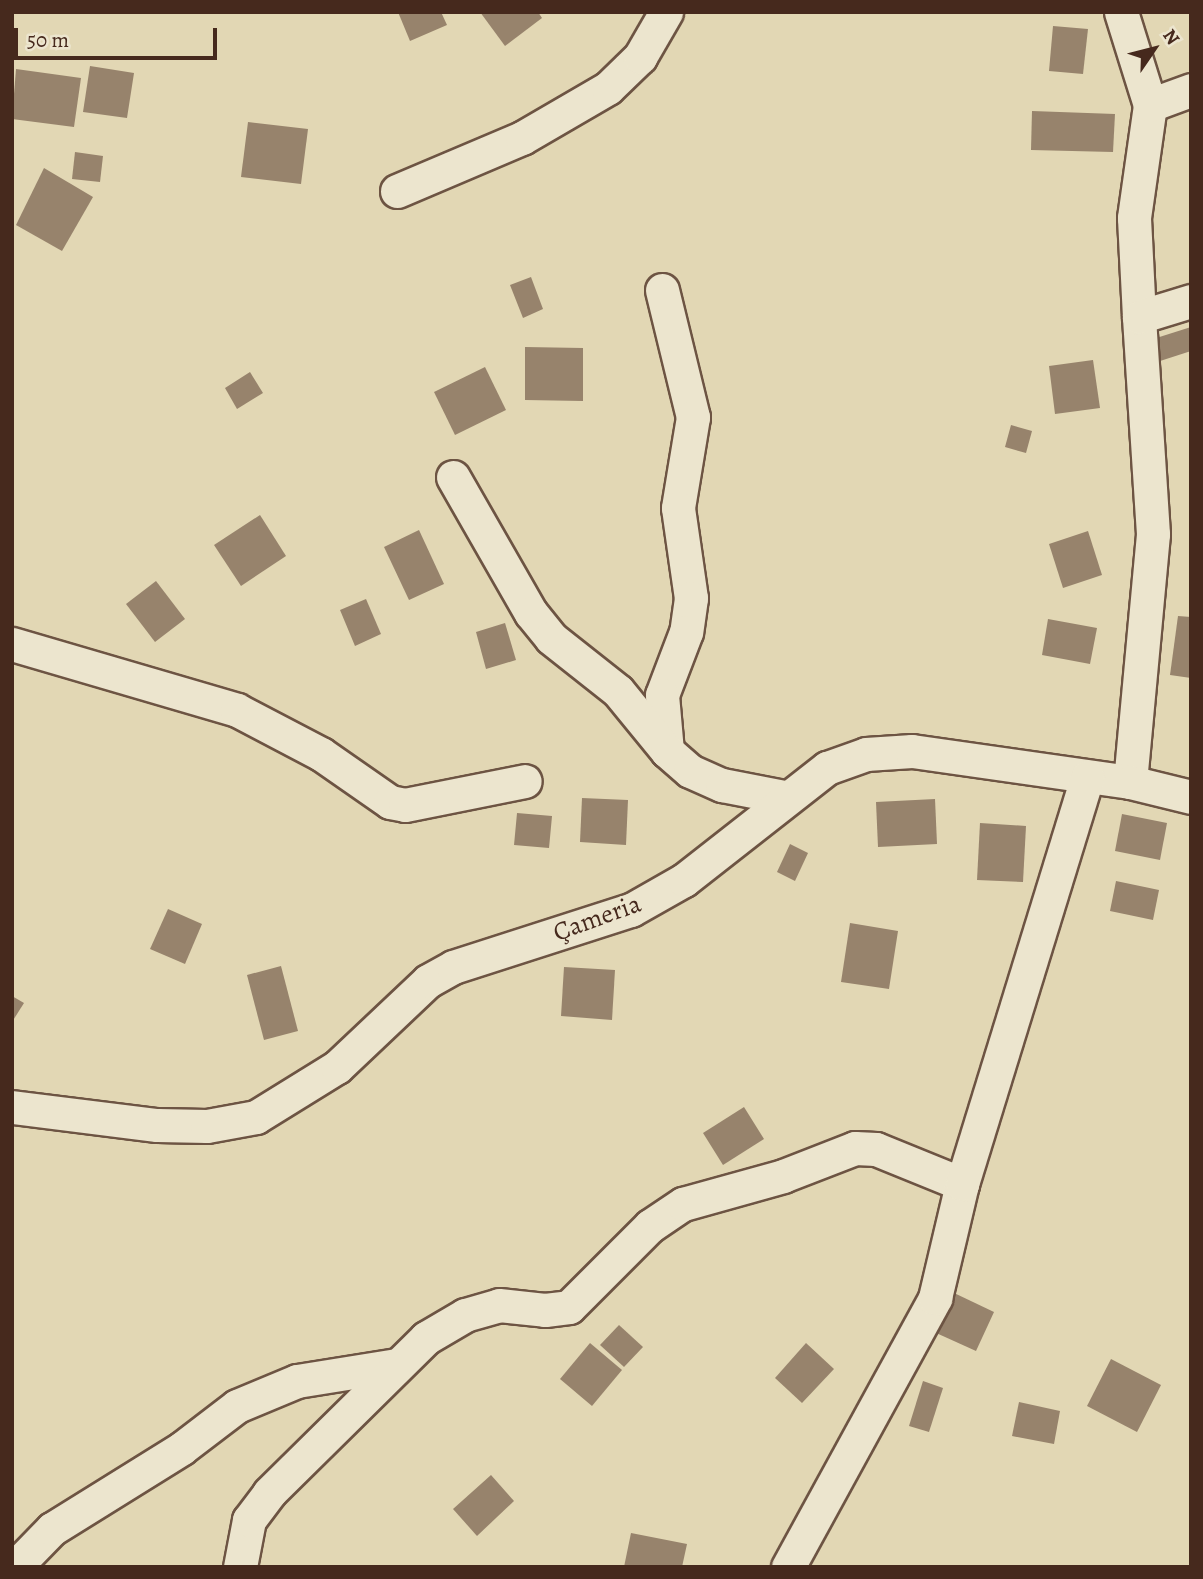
<!DOCTYPE html>
<html>
<head>
<meta charset="utf-8">
<style>
	body { margin:0 }
	#map { position:relative; width:1203px; height:1579px; overflow:hidden; background:#e2d7b4; font-family:Alegreya,serif }
	div>[style] { position:absolute }
	.building>* { inset:0; background:#97836c }
	.roads { filter:drop-shadow(2px 0 #6d5443) drop-shadow(-2px 0 #6d5443) drop-shadow(0 2px #6d5443) drop-shadow(0 -2px #6d5443) }
	.minor>* { height:33px; margin:-16.5px; padding:0 16.5px; transform-origin:16.5px; border-radius:16.5px; background:#ece5ce }
	span { translate:-50% -50%; white-space:nowrap; text-align:center; line-height:1.15; -webkit-text-stroke:5px #ece5ce; paint-order:stroke }
	.street-label { font-size:26px; color:#46291d }
	.frame { position:absolute; inset:0; border:14px solid #46291d; pointer-events:none }
	.north { position:absolute; left:1119px; top:14px; width:70px; height:70px; -webkit-text-stroke:5px #ece5ce; paint-order:stroke; rotate:55deg; font-size:19px; font-weight:700; line-height:28px; text-align:center; color:#46291d }
	.north::after { content:''; display:block; margin:auto; width:24px; height:32px; background:#46291d; clip-path:polygon(50% 0,100% 100%,50% 72%,0 100%) }
	.scale { position:absolute; left:14px; top:28px; width:203px; height:32px; box-sizing:border-box; border:4px solid #46291d; border-top:0; padding-left:9px; font-size:21px; line-height:24px; white-space:nowrap; color:#46291d; -webkit-text-stroke:5px #ece5ce; paint-order:stroke }
</style>
</head>
<body>
<div id="map">
	<div class="building">
		<i style="clip-path:polygon(398px 12px,441px 12px,447px 25px,410px 41px)"></i>
		<i style="clip-path:polygon(480px 12px,538px 12px,542px 18px,505px 46px)"></i>
		<i style="clip-path:polygon(1053px 26px,1088px 29px,1083px 74px,1049px 71px)"></i>
		<i style="clip-path:polygon(90px 66px,134px 73px,127px 118px,83px 112px)"></i>
		<i style="clip-path:polygon(16px 69px,81px 78px,74px 127px,12px 119px)"></i>
		<i style="clip-path:polygon(1032px 111px,1115px 114px,1113px 152px,1031px 150px)"></i>
		<i style="clip-path:polygon(248px 122px,308px 129px,301px 184px,241px 177px)"></i>
		<i style="clip-path:polygon(75px 152px,103px 156px,100px 182px,72px 179px)"></i>
		<i style="clip-path:polygon(44px 168px,93px 197px,62px 251px,16px 225px)"></i>
		<i style="clip-path:polygon(531px 277px,543px 309px,523px 318px,510px 285px)"></i>
		<i style="clip-path:polygon(1191px 327px,1191px 351px,1157px 362px,1150px 340px)"></i>
		<i style="clip-path:polygon(525px 347px,583px 348px,583px 401px,525px 400px)"></i>
		<i style="clip-path:polygon(1093px 360px,1100px 408px,1055px 414px,1049px 366px)"></i>
		<i style="clip-path:polygon(485px 367px,506px 410px,455px 435px,434px 392px)"></i>
		<i style="clip-path:polygon(250px 372px,263px 393px,237px 409px,225px 388px)"></i>
		<i style="clip-path:polygon(1011px 425px,1032px 431px,1026px 453px,1005px 447px)"></i>
		<i style="clip-path:polygon(260px 515px,286px 556px,241px 586px,214px 545px)"></i>
		<i style="clip-path:polygon(419px 530px,444px 584px,409px 600px,384px 547px)"></i>
		<i style="clip-path:polygon(1088px 531px,1102px 575px,1063px 588px,1049px 544px)"></i>
		<i style="clip-path:polygon(156px 581px,185px 619px,155px 642px,126px 604px)"></i>
		<i style="clip-path:polygon(366px 599px,381px 634px,355px 646px,340px 610px)"></i>
		<i style="clip-path:polygon(1178px 616px,1191px 617px,1191px 678px,1170px 675px)"></i>
		<i style="clip-path:polygon(1048px 619px,1097px 628px,1090px 664px,1042px 655px)"></i>
		<i style="clip-path:polygon(505px 623px,516px 660px,486px 669px,476px 632px)"></i>
		<i style="clip-path:polygon(582px 798px,628px 800px,626px 845px,580px 842px)"></i>
		<i style="clip-path:polygon(935px 799px,937px 844px,878px 847px,876px 802px)"></i>
		<i style="clip-path:polygon(517px 813px,552px 816px,549px 848px,514px 845px)"></i>
		<i style="clip-path:polygon(1122px 814px,1167px 823px,1160px 860px,1115px 851px)"></i>
		<i style="clip-path:polygon(980px 823px,1026px 826px,1023px 882px,977px 880px)"></i>
		<i style="clip-path:polygon(790px 844px,808px 853px,795px 881px,777px 872px)"></i>
		<i style="clip-path:polygon(1116px 881px,1159px 890px,1153px 920px,1110px 911px)"></i>
		<i style="clip-path:polygon(168px 909px,202px 924px,185px 964px,150px 949px)"></i>
		<i style="clip-path:polygon(850px 923px,898px 931px,889px 989px,841px 982px)"></i>
		<i style="clip-path:polygon(281px 966px,298px 1031px,264px 1040px,247px 975px)"></i>
		<i style="clip-path:polygon(564px 967px,615px 970px,612px 1020px,561px 1016px)"></i>
		<i style="clip-path:polygon(12px 996px,24px 1003px,12px 1022px)"></i>
		<i style="clip-path:polygon(744px 1107px,764px 1139px,723px 1165px,703px 1133px)"></i>
		<i style="clip-path:polygon(952px 1292px,994px 1312px,976px 1351px,934px 1332px)"></i>
		<i style="clip-path:polygon(619px 1325px,643px 1347px,624px 1367px,600px 1345px)"></i>
		<i style="clip-path:polygon(590px 1343px,622px 1370px,592px 1406px,560px 1379px)"></i>
		<i style="clip-path:polygon(806px 1343px,834px 1369px,802px 1403px,775px 1378px)"></i>
		<i style="clip-path:polygon(1111px 1359px,1161px 1385px,1137px 1432px,1087px 1406px)"></i>
		<i style="clip-path:polygon(923px 1381px,943px 1388px,929px 1432px,909px 1426px)"></i>
		<i style="clip-path:polygon(1019px 1402px,1060px 1411px,1054px 1444px,1012px 1436px)"></i>
		<i style="clip-path:polygon(491px 1475px,514px 1501px,477px 1536px,453px 1509px)"></i>
		<i style="clip-path:polygon(631px 1533px,687px 1544px,682px 1567px,624px 1567px)"></i>
	</div>
	<div class="roads">
		<div class="minor">
			<i style="left:1121px;top:12px;width:97px;rotate:72.7deg"></i>
			<i style="left:1150px;top:105px;width:114px;rotate:98.1deg"></i>
			<i style="left:1134px;top:218px;width:99px;rotate:87.1deg"></i>
			<i style="left:1150px;top:105px;width:44px;rotate:-20.1deg"></i>
			<i style="left:397px;top:191px;width:136px;rotate:-23deg"></i>
			<i style="left:522px;top:138px;width:99px;rotate:-30.2deg"></i>
			<i style="left:608px;top:88px;width:45px;rotate:-44.1deg"></i>
			<i style="left:640px;top:57px;width:52px;rotate:-60deg"></i>
			<i style="left:662px;top:290px;width:131px;rotate:76.3deg"></i>
			<i style="left:693px;top:417px;width:92px;rotate:99.4deg"></i>
			<i style="left:678px;top:508px;width:91px;rotate:81.8deg"></i>
			<i style="left:691px;top:598px;width:34px;rotate:98deg"></i>
			<i style="left:686px;top:632px;width:67px;rotate:110.9deg"></i>
			<i style="left:662px;top:695px;width:56px;rotate:84.9deg"></i>
			<i style="left:453px;top:477px;width:157px;rotate:60.2deg"></i>
			<i style="left:531px;top:613px;width:32px;rotate:51deg"></i>
			<i style="left:551px;top:638px;width:85px;rotate:38.3deg"></i>
			<i style="left:618px;top:691px;width:77px;rotate:50.8deg"></i>
			<i style="left:667px;top:751px;width:30px;rotate:41deg"></i>
			<i style="left:690px;top:771px;width:35px;rotate:24deg"></i>
			<i style="left:722px;top:785px;width:63px;rotate:11deg"></i>
			<i style="left:12px;top:644px;width:234px;rotate:16.3deg"></i>
			<i style="left:237px;top:710px;width:95px;rotate:27.6deg"></i>
			<i style="left:321px;top:754px;width:84px;rotate:34.8deg"></i>
			<i style="left:390px;top:802px;width:15px;rotate:11deg"></i>
			<i style="left:405px;top:805px;width:122px;rotate:-11.3deg"></i>
			<i style="left:1130px;top:782px;width:249px;rotate:-84.7deg"></i>
			<i style="left:1153px;top:534px;width:217px;rotate:-93.7deg"></i>
			<i style="left:1139px;top:317px;width:54px;rotate:-17.1deg"></i>
			<i style="left:12px;top:1107px;width:146px;rotate:7.1deg"></i>
			<i style="left:157px;top:1125px;width:50px;rotate:1.1deg"></i>
			<i style="left:207px;top:1126px;width:50px;rotate:-10.4deg"></i>
			<i style="left:256px;top:1117px;width:95px;rotate:-31.7deg"></i>
			<i style="left:337px;top:1067px;width:125px;rotate:-43.4deg"></i>
			<i style="left:428px;top:981px;width:29px;rotate:-29deg"></i>
			<i style="left:453px;top:967px;width:187px;rotate:-17.8deg"></i>
			<i style="left:631px;top:910px;width:61px;rotate:-29.5deg"></i>
			<i style="left:684px;top:880px;width:182px;rotate:-38.1deg"></i>
			<i style="left:827px;top:768px;width:41px;rotate:-19.7deg"></i>
			<i style="left:866px;top:754px;width:46px;rotate:-3.7deg"></i>
			<i style="left:912px;top:751px;width:220px;rotate:8.1deg"></i>
			<i style="left:1130px;top:782px;width:63px;rotate:13.8deg"></i>
			<i style="left:15px;top:1567px;width:53px;rotate:-45.8deg"></i>
			<i style="left:52px;top:1529px;width:153px;rotate:-31.9deg"></i>
			<i style="left:182px;top:1448px;width:69px;rotate:-37.4deg"></i>
			<i style="left:237px;top:1406px;width:65px;rotate:-22.6deg"></i>
			<i style="left:297px;top:1381px;width:101px;rotate:-9.1deg"></i>
			<i style="left:240px;top:1567px;width:48px;rotate:-79.2deg"></i>
			<i style="left:249px;top:1520px;width:34px;rotate:-53deg"></i>
			<i style="left:269px;top:1493px;width:221px;rotate:-44.6deg"></i>
			<i style="left:426px;top:1338px;width:45px;rotate:-30.5deg"></i>
			<i style="left:465px;top:1315px;width:35px;rotate:-16deg"></i>
			<i style="left:499px;top:1305px;width:46px;rotate:6.2deg"></i>
			<i style="left:545px;top:1310px;width:24px;rotate:-7deg"></i>
			<i style="left:569px;top:1307px;width:115px;rotate:-45deg"></i>
			<i style="left:650px;top:1226px;width:40px;rotate:-34deg"></i>
			<i style="left:683px;top:1204px;width:104px;rotate:-15.6deg"></i>
			<i style="left:783px;top:1176px;width:77px;rotate:-21.3deg"></i>
			<i style="left:855px;top:1148px;width:21px;rotate:3deg"></i>
			<i style="left:876px;top:1149px;width:93px;rotate:22.1deg"></i>
			<i style="left:788px;top:1567px;width:307px;rotate:-61.3deg"></i>
			<i style="left:935px;top:1298px;width:117px;rotate:-76.7deg"></i>
			<i style="left:962px;top:1184px;width:426px;rotate:-72.9deg"></i>
		</div>
	</div>
	<div class="street-label">
		<span style="left:597px;top:918px;rotate:-20deg">Çameria</span>
	</div>
	<div class="frame"></div>
	<div class="north">N</div>
	<div class="scale">50 m</div>
</div>
</body>
</html>
